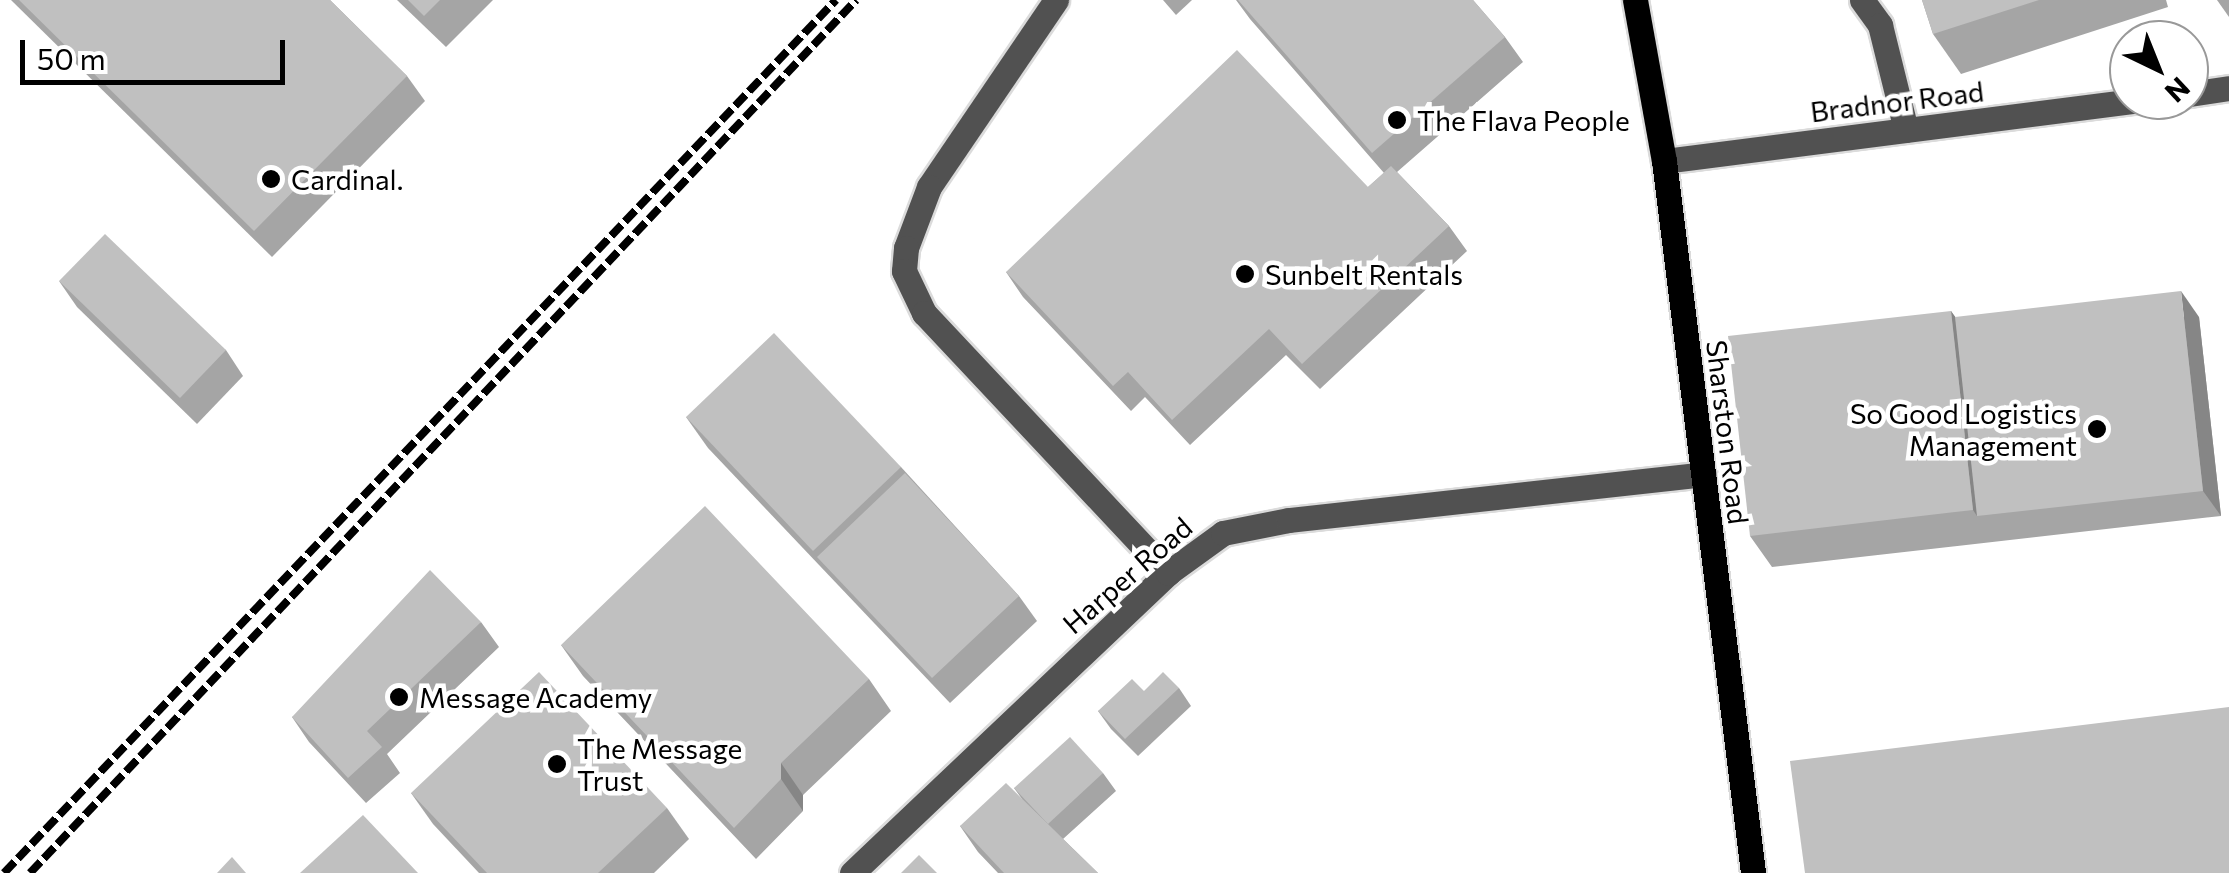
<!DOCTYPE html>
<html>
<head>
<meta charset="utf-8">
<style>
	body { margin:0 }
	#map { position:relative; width:2229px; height:873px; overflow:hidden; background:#fff; font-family:Commissioner,sans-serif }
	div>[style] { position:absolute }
	.roads { filter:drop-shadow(2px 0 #dbdbdb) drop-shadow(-2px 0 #dbdbdb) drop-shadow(0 2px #dbdbdb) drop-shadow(0 -2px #dbdbdb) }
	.minor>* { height:25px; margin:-12.5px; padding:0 12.5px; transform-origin:12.5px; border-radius:12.5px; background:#515151 }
	.major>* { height:25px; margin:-12.5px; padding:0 12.5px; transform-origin:12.5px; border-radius:12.5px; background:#000 }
	.rail>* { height:8px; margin-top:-4px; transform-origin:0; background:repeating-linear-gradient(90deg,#000 0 15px,transparent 0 20px) }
	.wall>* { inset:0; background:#a5a5a5 }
	.shaded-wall>* { inset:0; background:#868686 }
	.building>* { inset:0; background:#c0c0c0 }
	.dots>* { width:28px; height:28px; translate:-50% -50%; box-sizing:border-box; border:5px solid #fff; border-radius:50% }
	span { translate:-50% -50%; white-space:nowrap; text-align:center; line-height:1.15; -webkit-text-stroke:9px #fff; paint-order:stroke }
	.street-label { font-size:28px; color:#000 }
	.poi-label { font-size:28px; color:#000 }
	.left { translate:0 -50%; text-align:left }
	.right { translate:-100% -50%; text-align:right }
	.north { position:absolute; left:2109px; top:20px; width:100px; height:100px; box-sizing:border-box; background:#fff; border:2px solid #999; border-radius:50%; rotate:137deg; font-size:28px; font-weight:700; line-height:40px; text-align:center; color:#000 }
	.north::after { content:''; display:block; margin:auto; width:35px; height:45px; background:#000; clip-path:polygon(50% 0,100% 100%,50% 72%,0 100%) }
	.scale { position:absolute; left:20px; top:40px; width:265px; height:45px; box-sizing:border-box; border:5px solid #000; border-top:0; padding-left:12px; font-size:30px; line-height:35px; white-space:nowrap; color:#000; -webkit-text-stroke:8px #fff; paint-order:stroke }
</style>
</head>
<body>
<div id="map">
	<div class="roads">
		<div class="minor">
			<i style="left:1056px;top:0;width:226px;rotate:124.2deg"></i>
			<i style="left:929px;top:187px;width:65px;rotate:110.7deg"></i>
			<i style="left:906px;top:248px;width:23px;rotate:95deg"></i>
			<i style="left:904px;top:271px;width:47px;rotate:64.5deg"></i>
			<i style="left:924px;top:313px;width:357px;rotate:46.8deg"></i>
			<i style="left:1862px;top:0;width:31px;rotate:54deg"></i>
			<i style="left:1880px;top:25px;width:108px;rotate:76.1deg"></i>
			<i style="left:2189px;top:94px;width:40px;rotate:-8.5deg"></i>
			<i style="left:1664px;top:161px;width:479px;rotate:-7.3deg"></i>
			<i style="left:852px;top:873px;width:436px;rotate:-43.5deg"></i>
			<i style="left:1168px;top:573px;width:68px;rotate:-36deg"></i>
			<i style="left:1223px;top:533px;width:67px;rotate:-11.1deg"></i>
			<i style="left:1289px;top:520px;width:417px;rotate:-6.3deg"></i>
		</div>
		<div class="major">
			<i style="left:1635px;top:0;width:164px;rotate:79.8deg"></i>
			<i style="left:1664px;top:161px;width:718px;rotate:82.87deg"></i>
		</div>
	</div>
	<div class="rail">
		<i style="left:4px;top:873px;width:1206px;rotate:-46.38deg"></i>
		<i style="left:30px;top:873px;width:1202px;rotate:-46.58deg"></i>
	</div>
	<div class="wall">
		<i style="clip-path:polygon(11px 0,330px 0,407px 76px,425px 101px,272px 257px)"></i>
		<i style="clip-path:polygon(397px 0,493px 0,446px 47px)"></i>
		<i style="clip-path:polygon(1163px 0,1192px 0,1176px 15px)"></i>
		<i style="clip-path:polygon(1236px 0,1473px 0,1505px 37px,1523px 62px,1397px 172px,1449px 226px,1467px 251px,1320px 389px,1286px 355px,1190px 445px,1145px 397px,1131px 411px,1023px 297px,1006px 272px,1368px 187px,1384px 173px,1250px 19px)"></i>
		<i style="clip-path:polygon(1922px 0,2166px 0,2168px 7px,1961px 74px,1933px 34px)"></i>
		<i style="clip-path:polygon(2217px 0,2229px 0,2229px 17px)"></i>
		<i style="clip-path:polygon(59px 281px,226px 350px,243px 376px,197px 424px,77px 307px)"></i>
		<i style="clip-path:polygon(1951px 311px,1955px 317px,2199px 317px,2221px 516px,1772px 567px,1750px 536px)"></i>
		<i style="clip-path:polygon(686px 417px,901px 467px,1019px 596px,1037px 621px,950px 703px,708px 448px)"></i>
		<i style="clip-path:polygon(481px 622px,499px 647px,387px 754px,400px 773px,366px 803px,309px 742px,292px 717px)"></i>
		<i style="clip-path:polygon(561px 645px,869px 679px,891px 711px,803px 795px,803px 811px,756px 859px,583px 676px)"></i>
		<i style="clip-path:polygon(1179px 688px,1191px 706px,1138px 756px,1111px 729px,1098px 711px,1144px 691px)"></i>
		<i style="clip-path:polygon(1103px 773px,1116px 791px,1063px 839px,1098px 873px,998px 873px,978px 852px,960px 826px,1022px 799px,1014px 788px)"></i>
		<i style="clip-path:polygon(411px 793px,667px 808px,689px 839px,654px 873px,479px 873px,433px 824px)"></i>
	</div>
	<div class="shaded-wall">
		<i style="clip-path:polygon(2181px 291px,2199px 317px,2221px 516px,2203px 491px)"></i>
		<i style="clip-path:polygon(1951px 311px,1973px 342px,1977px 516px,1973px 510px)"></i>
		<i style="clip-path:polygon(781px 763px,803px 795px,803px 811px,781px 779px)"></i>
	</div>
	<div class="building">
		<i style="clip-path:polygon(19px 0,330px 0,407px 76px,254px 231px)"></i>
		<i style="clip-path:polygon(408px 0,440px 0,424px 16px)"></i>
		<i style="clip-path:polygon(1238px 0,1473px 0,1505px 37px,1372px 153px)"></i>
		<i style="clip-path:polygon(1922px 0,2039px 0,1933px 34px)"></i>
		<i style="clip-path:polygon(1237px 50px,1368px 187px,1391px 166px,1449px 226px,1302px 364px,1269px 329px,1172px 420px,1128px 372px,1113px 386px,1006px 272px)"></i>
		<i style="clip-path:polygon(105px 234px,226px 350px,180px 398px,59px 281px)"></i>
		<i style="clip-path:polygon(2181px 291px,2203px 491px,1977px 516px,1955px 317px)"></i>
		<i style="clip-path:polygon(1951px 311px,1973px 510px,1750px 536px,1728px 336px)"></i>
		<i style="clip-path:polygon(774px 333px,901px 467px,813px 551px,686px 417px)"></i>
		<i style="clip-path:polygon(905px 473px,1019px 596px,932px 678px,817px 557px)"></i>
		<i style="clip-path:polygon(705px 506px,869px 679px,781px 763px,781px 779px,734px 828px,561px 645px)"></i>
		<i style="clip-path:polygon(430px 570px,481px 622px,367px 731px,382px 747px,348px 778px,292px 717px)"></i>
		<i style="clip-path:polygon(539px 672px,667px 808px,598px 873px,487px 873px,411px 793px)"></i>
		<i style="clip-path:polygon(1163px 672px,1179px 688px,1125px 739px,1098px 711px,1132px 679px,1144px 691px)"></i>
		<i style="clip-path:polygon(2229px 707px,2229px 873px,1805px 873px,1790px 761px)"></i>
		<i style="clip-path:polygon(1070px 737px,1103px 773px,1048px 824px,1014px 788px)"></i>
		<i style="clip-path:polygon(1006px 783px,1098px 873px,1004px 873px,960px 826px)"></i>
		<i style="clip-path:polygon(363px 815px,418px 873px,300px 873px)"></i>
		<i style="clip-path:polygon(919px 855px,937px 873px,901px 873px)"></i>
		<i style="clip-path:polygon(232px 857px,246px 873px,217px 873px)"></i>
	</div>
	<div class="dots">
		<i style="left:1397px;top:120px;background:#000"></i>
		<i style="left:271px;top:179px;background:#000"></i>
		<i style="left:1245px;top:274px;background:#000"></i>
		<i style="left:2097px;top:429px;background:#000"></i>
		<i style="left:399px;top:697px;background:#000"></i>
		<i style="left:557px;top:764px;background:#000"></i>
	</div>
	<div class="street-label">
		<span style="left:1897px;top:101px;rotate:-7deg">Bradnor Road</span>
		<span style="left:1728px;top:432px;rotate:83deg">Sharston Road</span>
		<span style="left:1127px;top:575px;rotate:-41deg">Harper Road</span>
	</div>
	<div class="poi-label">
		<span class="left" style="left:1417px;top:120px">The Flava People</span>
		<span class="left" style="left:291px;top:179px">Cardinal.</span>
		<span class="left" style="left:1265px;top:274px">Sunbelt Rentals</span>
		<span class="right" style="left:2077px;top:429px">So Good Logistics<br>Management</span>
		<span class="left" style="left:419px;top:697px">Message Academy</span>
		<span class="left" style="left:577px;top:764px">The Message<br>Trust</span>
	</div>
	<div class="north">N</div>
	<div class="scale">50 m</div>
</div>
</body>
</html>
